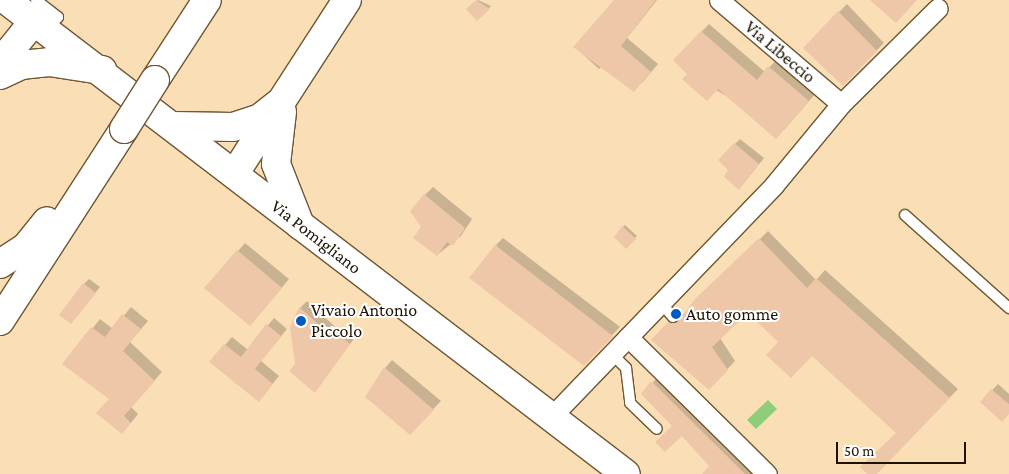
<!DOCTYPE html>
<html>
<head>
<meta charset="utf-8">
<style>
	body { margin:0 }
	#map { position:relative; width:1009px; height:474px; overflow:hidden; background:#fadfb6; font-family:"Crimson Pro",serif }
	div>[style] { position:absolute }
	.water>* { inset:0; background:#8ecd79 }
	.shadow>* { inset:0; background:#0003 }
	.building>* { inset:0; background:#eec6a8 }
	.roads { filter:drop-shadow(1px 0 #6e5732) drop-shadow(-1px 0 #6e5732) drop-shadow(0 1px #6e5732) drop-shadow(0 -1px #6e5732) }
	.service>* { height:10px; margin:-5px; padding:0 5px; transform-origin:5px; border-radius:5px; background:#fff }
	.minor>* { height:19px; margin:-9.5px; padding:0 9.5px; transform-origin:9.5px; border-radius:9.5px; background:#fff }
	.secondary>* { height:28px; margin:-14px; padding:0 14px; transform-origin:14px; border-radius:14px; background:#fff }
	.trunk>* { height:28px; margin:-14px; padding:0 14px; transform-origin:14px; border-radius:14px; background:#fff }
	.bridges { filter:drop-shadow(1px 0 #6e5732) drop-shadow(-1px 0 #6e5732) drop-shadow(0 1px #6e5732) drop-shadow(0 -1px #6e5732) }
	.trunk-bridge>* { height:28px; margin:-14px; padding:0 14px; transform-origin:14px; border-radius:14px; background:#fff }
	.dots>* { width:14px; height:14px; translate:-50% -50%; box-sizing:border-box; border:2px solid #fff; border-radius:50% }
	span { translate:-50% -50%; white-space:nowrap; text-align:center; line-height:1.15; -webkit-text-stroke:4px #fff; paint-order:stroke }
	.street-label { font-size:18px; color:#1c1305 }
	.poi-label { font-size:18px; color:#1c1305 }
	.left { translate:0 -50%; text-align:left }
	.scale { position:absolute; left:836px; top:442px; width:130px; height:22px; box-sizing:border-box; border:2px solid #1c1305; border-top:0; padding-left:6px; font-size:15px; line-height:18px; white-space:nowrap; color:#1c1305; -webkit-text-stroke:4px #fff; paint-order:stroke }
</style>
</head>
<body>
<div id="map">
	<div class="water">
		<i style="clip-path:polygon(768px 400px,777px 409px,756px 429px,747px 420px)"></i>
	</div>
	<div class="shadow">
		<i style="clip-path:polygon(478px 0,491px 6px,477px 19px,468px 9px)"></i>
		<i style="clip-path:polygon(616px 0,657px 0,627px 38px,658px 64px,642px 83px,604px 64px,599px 69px,575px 47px)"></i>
		<i style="clip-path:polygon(847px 4px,884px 43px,843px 84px,805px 47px)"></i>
		<i style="clip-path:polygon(709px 24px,765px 72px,777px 59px,816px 93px,784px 130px,689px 74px,674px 60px)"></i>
		<i style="clip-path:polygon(740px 139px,764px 158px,744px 183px,719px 160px)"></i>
		<i style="clip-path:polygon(433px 187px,472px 219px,461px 236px,437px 255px,422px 227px,425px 195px)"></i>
		<i style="clip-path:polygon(625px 225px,637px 236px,626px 247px,623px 227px)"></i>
		<i style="clip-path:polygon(768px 231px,816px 280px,825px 270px,958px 389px,875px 474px,869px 474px,898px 433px,812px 355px,780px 342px,748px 311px,720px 338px,735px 361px,717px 380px,669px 323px,678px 314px,685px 314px)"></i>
		<i style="clip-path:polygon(503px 238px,620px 327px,584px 364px,496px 245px)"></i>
		<i style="clip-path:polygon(245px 243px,289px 279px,258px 316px,238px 251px)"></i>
		<i style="clip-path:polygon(89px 279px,100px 287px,71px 322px,84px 284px)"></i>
		<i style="clip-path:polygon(307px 301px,341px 332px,346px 327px,356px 336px,315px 391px,296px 365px,300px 308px)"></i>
		<i style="clip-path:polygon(131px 307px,148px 321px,130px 342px,162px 372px,131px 407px,138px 414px,130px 424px,111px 399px,64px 364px,100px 319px,113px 329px)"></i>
		<i style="clip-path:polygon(274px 318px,287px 329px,261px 361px,279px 376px,265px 393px,211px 361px,232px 337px,248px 350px)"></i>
		<i style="clip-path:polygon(392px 360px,441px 401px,410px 433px,385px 368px)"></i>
		<i style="clip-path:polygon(662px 372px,765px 474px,704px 474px,711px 466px,643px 394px)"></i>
		<i style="clip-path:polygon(998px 384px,1009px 394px,1009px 413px,981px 402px)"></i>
	</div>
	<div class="building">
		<i style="clip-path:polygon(476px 0,490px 9px,477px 21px,466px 9px)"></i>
		<i style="clip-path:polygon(614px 0,656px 0,621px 46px,651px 72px,634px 92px,573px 47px)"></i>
		<i style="clip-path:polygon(870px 0,917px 0,896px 23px)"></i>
		<i style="clip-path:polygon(838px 11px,877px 51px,843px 86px,803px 48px)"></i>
		<i style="clip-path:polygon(701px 31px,757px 80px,768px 66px,809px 101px,776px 139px,718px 89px,707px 101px,682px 79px,687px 74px,673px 60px)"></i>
		<i style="clip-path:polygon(734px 143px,759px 164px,739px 190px,724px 177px,728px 170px,718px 160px)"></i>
		<i style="clip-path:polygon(424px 194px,465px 228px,453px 246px,447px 242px,437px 256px,413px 238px,421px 227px,410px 211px)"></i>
		<i style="clip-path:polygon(622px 226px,636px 239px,626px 249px,614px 237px)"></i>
		<i style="clip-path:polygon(759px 238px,807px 288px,816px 278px,950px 398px,877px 474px,867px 474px,860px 467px,896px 433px,812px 356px,791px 378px,766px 355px,778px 342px,748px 313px,712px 347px,728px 370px,709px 390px,651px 340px,668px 322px,678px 322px,696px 298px)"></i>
		<i style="clip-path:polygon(495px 245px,613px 336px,584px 366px,469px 278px)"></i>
		<i style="clip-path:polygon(237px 250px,282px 288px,250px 326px,204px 288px)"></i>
		<i style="clip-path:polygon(83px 283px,96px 293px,71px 324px,59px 315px)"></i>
		<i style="clip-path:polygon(299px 307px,334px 338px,338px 334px,350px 344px,315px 393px,289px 371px,295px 364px,290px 327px)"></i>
		<i style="clip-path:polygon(122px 314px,141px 329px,123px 351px,155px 381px,124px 416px,131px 423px,122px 434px,96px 413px,109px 399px,62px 364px,91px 327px,105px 337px)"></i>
		<i style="clip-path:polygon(266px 324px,281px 336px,255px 369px,273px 384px,259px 402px,209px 362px,224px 344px,241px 357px)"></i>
		<i style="clip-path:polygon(384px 367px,434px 410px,410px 435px,365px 397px)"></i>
		<i style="clip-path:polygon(651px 381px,733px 462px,745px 474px,702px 474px,709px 466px,682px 436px,665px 452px,655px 442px,672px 426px,641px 394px)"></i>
		<i style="clip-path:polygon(991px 389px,1009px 404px,1009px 414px,1002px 422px,980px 402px)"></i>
	</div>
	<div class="roads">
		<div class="service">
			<i style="left:36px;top:0;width:28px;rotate:38deg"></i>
			<i style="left:58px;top:17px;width:17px;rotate:130deg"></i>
			<i style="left:905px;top:215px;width:140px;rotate:41.8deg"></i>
			<i style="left:662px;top:304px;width:17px;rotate:50deg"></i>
			<i style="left:612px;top:354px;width:20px;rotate:45deg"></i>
			<i style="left:626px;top:368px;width:35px;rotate:83deg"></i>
			<i style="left:630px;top:403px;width:37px;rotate:44deg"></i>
		</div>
		<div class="minor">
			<i style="left:719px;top:0;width:160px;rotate:40.4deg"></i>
			<i style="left:628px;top:337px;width:195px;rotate:44.6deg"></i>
			<i style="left:551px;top:417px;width:322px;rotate:-46.1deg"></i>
			<i style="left:774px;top:185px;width:105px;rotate:-50.4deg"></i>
			<i style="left:841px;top:104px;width:136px;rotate:-44.7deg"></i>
		</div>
		<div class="secondary">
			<i style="left:6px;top:0;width:780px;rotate:37.4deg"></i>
		</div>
		<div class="trunk">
			<i style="left:0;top:63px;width:54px;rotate:-51deg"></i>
			<i style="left:0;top:75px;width:23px;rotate:-25deg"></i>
			<i style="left:21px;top:65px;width:28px;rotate:-6deg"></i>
			<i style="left:49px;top:62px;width:54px;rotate:8.6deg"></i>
			<i style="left:155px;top:80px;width:95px;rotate:-57deg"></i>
			<i style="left:282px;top:112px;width:52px;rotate:96.6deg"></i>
			<i style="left:276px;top:164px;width:66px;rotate:68.5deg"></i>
			<i style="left:172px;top:126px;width:61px;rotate:0.9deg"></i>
			<i style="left:233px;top:127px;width:28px;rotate:-18deg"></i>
			<i style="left:260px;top:118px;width:23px;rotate:-38deg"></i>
			<i style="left:235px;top:173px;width:206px;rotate:-57.1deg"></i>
			<i style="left:0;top:264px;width:31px;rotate:-33deg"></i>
			<i style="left:26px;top:247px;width:33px;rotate:-51deg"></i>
			<i style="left:0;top:321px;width:229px;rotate:-57.1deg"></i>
		</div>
	</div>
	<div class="bridges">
		<div class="trunk-bridge">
			<i style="left:124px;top:129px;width:58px;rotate:-57.7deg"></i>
		</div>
	</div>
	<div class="dots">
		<i style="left:676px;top:314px;background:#045ac3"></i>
		<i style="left:301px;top:321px;background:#045ac3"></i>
	</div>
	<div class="street-label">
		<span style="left:780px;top:52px;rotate:40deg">Via Libeccio</span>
		<span style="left:316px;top:237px;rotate:38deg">Via Pomigliano</span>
	</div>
	<div class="poi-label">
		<span class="left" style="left:311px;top:321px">Vivaio Antonio<br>Piccolo</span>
		<span class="left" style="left:686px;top:314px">Auto gomme</span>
	</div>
	<div class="scale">50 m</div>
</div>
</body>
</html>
